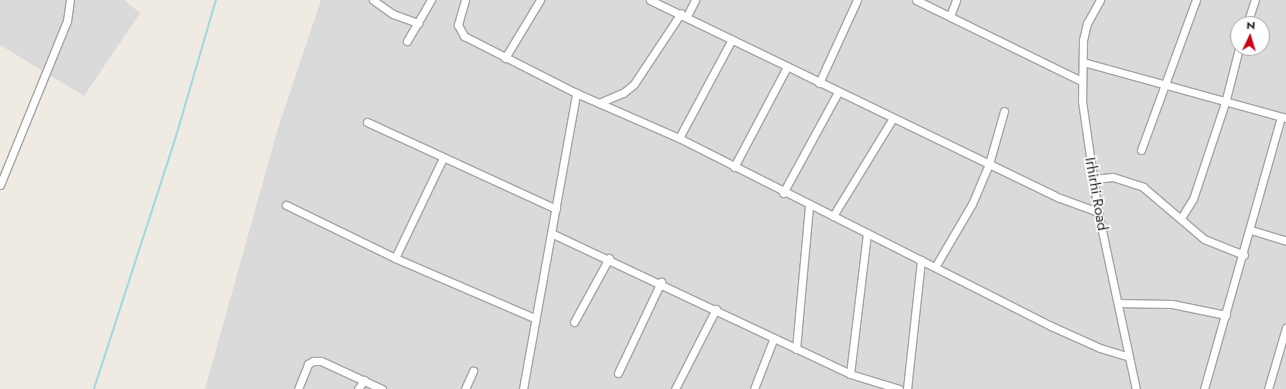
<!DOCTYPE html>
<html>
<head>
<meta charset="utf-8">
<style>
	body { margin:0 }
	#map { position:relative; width:1286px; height:389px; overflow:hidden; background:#efeae2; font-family:Jost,sans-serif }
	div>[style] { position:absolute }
	.residential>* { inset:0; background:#dbdada }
	.stream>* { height:1.5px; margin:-0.75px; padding:0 0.75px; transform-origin:0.75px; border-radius:0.75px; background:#9ed9e1 }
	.roads { filter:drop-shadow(1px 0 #a4a4a4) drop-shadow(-1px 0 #a4a4a4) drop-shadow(0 1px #a4a4a4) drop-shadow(0 -1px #a4a4a4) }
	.minor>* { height:7px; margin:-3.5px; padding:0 3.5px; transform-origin:3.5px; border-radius:3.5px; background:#fff }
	span { translate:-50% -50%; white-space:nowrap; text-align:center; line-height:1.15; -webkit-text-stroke:3.5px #fff; paint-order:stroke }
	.street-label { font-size:15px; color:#1d1d1d }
	.north { position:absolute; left:1230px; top:16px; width:40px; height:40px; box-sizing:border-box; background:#fff; border:1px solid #a5a5a5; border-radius:50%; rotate:4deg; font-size:11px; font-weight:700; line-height:16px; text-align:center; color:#1d1d1d }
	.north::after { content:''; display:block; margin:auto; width:14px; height:18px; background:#cb0014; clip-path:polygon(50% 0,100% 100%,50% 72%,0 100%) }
</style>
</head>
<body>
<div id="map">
	<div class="residential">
		<i style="clip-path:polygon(0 0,124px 0,140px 13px,84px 96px,0 45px)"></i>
		<i style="clip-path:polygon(evenodd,321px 0,1286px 0,1286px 389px,205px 389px,278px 128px,321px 0,1238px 24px,1262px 24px,1262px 48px,1238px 48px,1238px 24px)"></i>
	</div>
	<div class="stream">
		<i style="left:94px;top:389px;width:262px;rotate:-72deg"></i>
		<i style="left:175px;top:140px;width:146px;rotate:-73.7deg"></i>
	</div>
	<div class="roads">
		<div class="minor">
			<i style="left:373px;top:0;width:24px;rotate:35deg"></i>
			<i style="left:393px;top:14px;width:27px;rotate:20deg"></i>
			<i style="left:465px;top:0;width:26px;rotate:106deg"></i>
			<i style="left:458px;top:25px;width:13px;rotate:61deg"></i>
			<i style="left:464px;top:36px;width:126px;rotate:27deg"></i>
			<i style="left:576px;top:93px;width:112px;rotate:23.6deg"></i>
			<i style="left:679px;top:138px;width:417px;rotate:26.8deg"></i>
			<i style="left:1051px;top:326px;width:54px;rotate:24.2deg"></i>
			<i style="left:1100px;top:348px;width:30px;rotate:17deg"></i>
			<i style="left:650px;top:0;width:455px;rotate:25.8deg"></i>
			<i style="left:1060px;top:198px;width:40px;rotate:20.2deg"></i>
			<i style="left:916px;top:0;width:184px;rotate:26.1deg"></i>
			<i style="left:1100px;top:0;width:26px;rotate:119deg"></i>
			<i style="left:1087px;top:23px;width:17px;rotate:103deg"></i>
			<i style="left:1083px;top:40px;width:61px;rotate:90.9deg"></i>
			<i style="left:1082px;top:101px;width:112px;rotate:81.8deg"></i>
			<i style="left:1098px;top:212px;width:181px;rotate:77.9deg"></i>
			<i style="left:687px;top:16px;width:18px;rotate:-63deg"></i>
			<i style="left:950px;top:16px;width:17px;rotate:-69deg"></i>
			<i style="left:1247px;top:24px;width:25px;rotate:-72deg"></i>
			<i style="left:407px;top:41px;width:48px;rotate:-59.7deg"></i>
			<i style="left:505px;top:58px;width:68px;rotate:-58.9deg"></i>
			<i style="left:1083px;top:62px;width:211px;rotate:15.4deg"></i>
			<i style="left:819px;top:83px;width:91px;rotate:-65.4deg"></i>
			<i style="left:599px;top:103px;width:26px;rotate:-23deg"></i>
			<i style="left:623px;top:93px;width:14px;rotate:-39deg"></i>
			<i style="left:634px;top:84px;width:85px;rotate:-56.5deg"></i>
			<i style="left:367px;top:122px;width:208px;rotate:24.7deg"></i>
			<i style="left:679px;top:138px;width:112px;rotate:-61.8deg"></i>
			<i style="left:1141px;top:150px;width:160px;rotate:-69.9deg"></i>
			<i style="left:734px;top:167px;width:113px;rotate:-62.1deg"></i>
			<i style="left:1093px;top:179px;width:20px;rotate:-6deg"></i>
			<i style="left:1113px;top:177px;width:32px;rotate:18deg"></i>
			<i style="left:1143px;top:187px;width:80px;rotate:40.4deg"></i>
			<i style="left:1204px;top:239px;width:43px;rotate:21.8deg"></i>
			<i style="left:0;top:185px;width:177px;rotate:-67.8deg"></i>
			<i style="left:67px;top:21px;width:21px;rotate:-82deg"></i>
			<i style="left:783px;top:193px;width:115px;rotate:-61.4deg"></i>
			<i style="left:286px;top:205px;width:121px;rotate:25.9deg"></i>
			<i style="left:395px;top:258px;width:151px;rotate:23.3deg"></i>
			<i style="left:833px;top:216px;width:115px;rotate:-58.5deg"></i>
			<i style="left:1181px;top:218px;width:22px;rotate:-58deg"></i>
			<i style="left:1193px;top:199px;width:101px;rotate:-71.6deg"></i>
			<i style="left:1225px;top:103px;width:57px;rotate:-75.7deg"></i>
			<i style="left:1251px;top:230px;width:37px;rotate:17deg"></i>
			<i style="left:553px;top:234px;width:328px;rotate:25.2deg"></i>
			<i style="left:850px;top:374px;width:51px;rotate:17deg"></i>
			<i style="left:395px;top:258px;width:111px;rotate:-64.4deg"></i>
			<i style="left:935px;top:267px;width:73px;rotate:-59.6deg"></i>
			<i style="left:972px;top:204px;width:43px;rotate:-67deg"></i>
			<i style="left:989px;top:164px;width:55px;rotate:-74.2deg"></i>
			<i style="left:1119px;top:303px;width:53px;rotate:1.1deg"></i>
			<i style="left:1172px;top:304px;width:55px;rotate:11.5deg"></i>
			<i style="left:574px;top:322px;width:73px;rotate:-61.3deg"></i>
			<i style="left:796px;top:349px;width:145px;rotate:-84.8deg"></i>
			<i style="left:618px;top:373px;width:101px;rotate:-64.7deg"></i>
			<i style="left:850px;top:374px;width:142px;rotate:-83.1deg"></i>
			<i style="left:298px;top:389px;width:27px;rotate:-68deg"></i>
			<i style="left:308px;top:364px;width:6px;rotate:-31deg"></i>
			<i style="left:313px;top:361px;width:8px"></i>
			<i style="left:321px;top:361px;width:67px;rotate:24.7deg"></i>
			<i style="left:358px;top:389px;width:11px;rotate:-56deg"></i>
			<i style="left:465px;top:389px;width:20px;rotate:-66deg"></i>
			<i style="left:523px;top:389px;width:301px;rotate:-79.8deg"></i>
			<i style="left:675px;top:389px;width:90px;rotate:-62.9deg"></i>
			<i style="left:754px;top:389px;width:53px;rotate:-68.8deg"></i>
			<i style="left:907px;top:389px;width:130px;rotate:-83.8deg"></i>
			<i style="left:1204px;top:389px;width:283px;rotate:-74.2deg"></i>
			<i style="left:1268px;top:389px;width:64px;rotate:-73.6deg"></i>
		</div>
	</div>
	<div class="street-label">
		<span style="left:1096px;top:194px;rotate:80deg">Irhirhi Road</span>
	</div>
	<div class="north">N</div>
</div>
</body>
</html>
